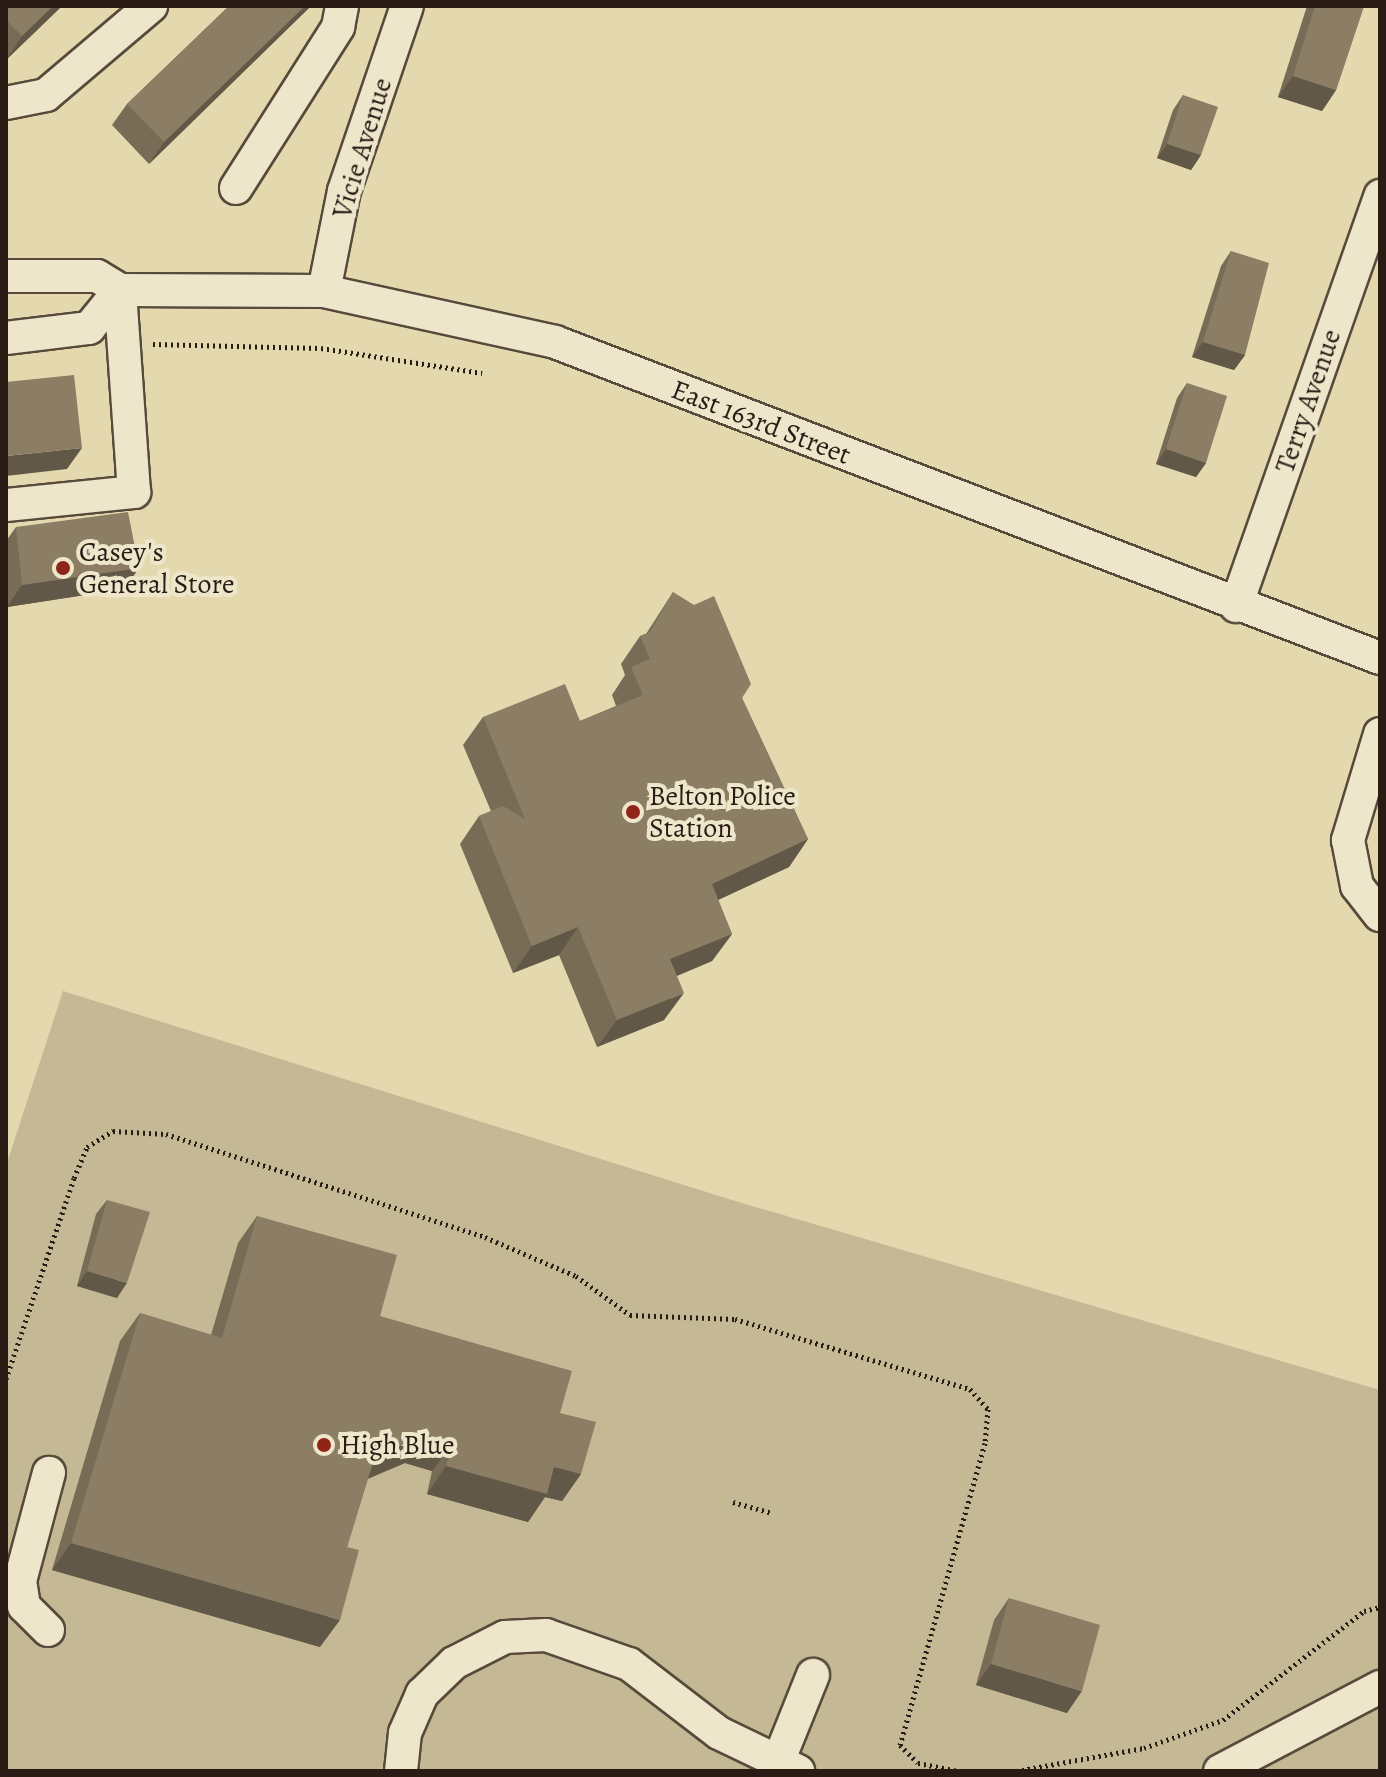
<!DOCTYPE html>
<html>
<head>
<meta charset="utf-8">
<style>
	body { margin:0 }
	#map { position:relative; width:1386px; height:1777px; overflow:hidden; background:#e4d9ae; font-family:Alegreya,serif }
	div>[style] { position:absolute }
	.green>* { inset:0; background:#c4b994 }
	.path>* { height:5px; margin-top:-2.5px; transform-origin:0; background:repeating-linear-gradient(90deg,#2a1b15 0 2px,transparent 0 6px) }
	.roads { filter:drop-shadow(2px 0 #584a3b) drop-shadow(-2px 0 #584a3b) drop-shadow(0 2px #584a3b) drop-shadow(0 -2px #584a3b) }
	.minor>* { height:32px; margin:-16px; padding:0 16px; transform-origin:16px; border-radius:16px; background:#ede6ca }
	.wall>* { inset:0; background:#786c57 }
	.shaded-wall>* { inset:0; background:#615847 }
	.building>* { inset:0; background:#8b7e65 }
	.dots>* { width:22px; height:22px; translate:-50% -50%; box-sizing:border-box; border:4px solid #ede6ca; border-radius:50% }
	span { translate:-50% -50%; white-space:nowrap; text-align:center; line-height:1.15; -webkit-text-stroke:8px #ede6ca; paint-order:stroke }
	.street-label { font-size:28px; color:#2a1b15 }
	.poi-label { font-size:28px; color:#2a1b15 }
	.left { translate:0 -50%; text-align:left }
	.frame { position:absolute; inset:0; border:8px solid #2a1b15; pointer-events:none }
</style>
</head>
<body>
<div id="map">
	<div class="green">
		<i style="clip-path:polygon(63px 991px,732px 1200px,1380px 1390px,1380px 1771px,6px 1771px,6px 1166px)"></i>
	</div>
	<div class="path">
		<i style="left:153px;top:344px;width:168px;rotate:1.4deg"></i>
		<i style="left:321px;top:348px;width:163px;rotate:8.8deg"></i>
		<i style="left:6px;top:1379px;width:212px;rotate:-71.3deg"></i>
		<i style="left:74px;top:1178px;width:34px;rotate:-67deg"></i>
		<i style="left:87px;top:1147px;width:31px;rotate:-32deg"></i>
		<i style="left:113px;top:1131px;width:53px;rotate:3.2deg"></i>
		<i style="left:166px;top:1134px;width:335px;rotate:17.9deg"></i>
		<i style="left:485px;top:1237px;width:99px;rotate:23.2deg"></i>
		<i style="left:576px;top:1276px;width:67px;rotate:35.8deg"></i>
		<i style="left:630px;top:1315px;width:105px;rotate:2.2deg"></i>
		<i style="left:735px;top:1319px;width:245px;rotate:16.6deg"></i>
		<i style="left:970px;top:1389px;width:27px;rotate:48deg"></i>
		<i style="left:988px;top:1409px;width:34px;rotate:95deg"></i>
		<i style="left:985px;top:1443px;width:314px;rotate:105.7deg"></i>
		<i style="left:900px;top:1745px;width:25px;rotate:45deg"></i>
		<i style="left:918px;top:1763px;width:41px;rotate:11.3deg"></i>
		<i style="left:733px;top:1502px;width:41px;rotate:15.8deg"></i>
		<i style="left:1016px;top:1771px;width:130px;rotate:-10.2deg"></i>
		<i style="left:1144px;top:1748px;width:84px;rotate:-19.5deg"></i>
		<i style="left:1223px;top:1720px;width:178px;rotate:-37.7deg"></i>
		<i style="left:1364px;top:1611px;width:16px;rotate:-14deg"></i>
	</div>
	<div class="roads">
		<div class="minor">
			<i style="left:6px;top:103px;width:41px;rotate:-11.3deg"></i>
			<i style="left:46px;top:95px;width:138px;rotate:-40.3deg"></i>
			<i style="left:236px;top:188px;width:191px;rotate:-57.6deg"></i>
			<i style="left:338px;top:27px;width:21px;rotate:-79deg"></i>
			<i style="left:6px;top:276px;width:91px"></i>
			<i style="left:97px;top:276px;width:27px;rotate:31deg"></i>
			<i style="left:120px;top:290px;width:204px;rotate:0.3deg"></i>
			<i style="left:324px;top:291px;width:237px;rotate:12.4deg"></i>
			<i style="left:555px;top:342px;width:883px;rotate:20.96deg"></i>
			<i style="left:324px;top:291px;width:102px;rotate:-78.7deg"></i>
			<i style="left:344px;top:191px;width:195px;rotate:-71.2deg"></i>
			<i style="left:6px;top:338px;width:84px;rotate:-6.9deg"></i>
			<i style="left:89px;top:328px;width:49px;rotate:-50.8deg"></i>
			<i style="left:6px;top:505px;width:129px;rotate:-5.8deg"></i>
			<i style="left:134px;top:492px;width:202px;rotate:-94deg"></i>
			<i style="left:1236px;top:606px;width:435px;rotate:-70.6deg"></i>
			<i style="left:1380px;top:734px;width:111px;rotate:106.8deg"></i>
			<i style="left:1348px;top:840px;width:47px;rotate:78.9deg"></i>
			<i style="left:1357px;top:886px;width:37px;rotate:52deg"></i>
			<i style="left:48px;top:1630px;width:34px;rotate:-135deg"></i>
			<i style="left:24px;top:1606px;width:25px;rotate:-99deg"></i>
			<i style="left:20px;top:1581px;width:112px;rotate:-75deg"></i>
			<i style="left:778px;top:1762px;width:94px;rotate:-68.1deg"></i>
			<i style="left:401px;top:1771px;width:38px;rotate:-84deg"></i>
			<i style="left:405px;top:1733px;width:43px;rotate:-66.4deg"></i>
			<i style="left:422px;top:1694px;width:45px;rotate:-44.1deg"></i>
			<i style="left:454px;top:1663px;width:57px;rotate:-27deg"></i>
			<i style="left:505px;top:1637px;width:41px;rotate:-2.8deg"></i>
			<i style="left:546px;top:1635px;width:88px;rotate:19.3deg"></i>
			<i style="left:629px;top:1664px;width:113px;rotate:37.5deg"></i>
			<i style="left:719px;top:1733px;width:88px;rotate:25.7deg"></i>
			<i style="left:1220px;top:1771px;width:181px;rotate:-27.7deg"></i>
		</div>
	</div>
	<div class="wall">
		<i style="clip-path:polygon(6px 6px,62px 6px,6px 60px)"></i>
		<i style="clip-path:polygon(229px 6px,311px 6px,149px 164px,112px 125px,127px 104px)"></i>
		<i style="clip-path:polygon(1307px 6px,1364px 6px,1336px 90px,1322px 111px,1278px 97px)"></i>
		<i style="clip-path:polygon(1183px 95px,1201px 155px,1191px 170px,1157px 158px,1173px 110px)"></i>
		<i style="clip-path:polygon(1231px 251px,1245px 355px,1234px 370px,1192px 357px,1221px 266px)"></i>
		<i style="clip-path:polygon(1187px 383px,1206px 463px,1196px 477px,1156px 464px,1177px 398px)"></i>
		<i style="clip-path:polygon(16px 527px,139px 568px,124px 589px,7px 607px,6px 595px,6px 541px)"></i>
		<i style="clip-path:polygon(673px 592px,742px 698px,808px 839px,789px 867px,718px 900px,732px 934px,712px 961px,677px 976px,664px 1020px,597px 1047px,559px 955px,513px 973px,460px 844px,479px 816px,491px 811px,463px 745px,483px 717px,580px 721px,616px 706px,612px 695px,625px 675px,621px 664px,640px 636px,646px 634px)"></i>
		<i style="clip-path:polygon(107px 1200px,117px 1298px,77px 1286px,96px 1214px)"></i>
		<i style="clip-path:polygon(257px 1216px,380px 1316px,560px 1413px,581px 1474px,562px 1501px,545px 1497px,528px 1522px,427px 1494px,432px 1471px,405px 1463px,368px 1478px,347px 1547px,320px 1647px,52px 1570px,120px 1341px,140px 1313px,211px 1335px,238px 1243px)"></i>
		<i style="clip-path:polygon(1009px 1598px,1067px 1713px,976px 1685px,994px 1620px)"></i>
	</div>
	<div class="shaded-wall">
		<i style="clip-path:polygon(53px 6px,62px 6px,6px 60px,22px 36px)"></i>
		<i style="clip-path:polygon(305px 6px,311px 6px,149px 164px,164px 142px)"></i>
		<i style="clip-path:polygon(1293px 76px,1336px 90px,1322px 111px,1278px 97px)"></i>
		<i style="clip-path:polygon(1167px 144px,1201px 155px,1191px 170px,1157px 158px)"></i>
		<i style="clip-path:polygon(1203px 342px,1245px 355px,1234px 370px,1192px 357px)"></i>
		<i style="clip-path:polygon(82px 448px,67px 469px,6px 476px,6px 456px)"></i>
		<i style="clip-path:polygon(1166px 449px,1206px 463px,1196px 477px,1156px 464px)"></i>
		<i style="clip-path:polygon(139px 568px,124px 589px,7px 607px,22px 585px)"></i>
		<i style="clip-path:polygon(808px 839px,789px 867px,692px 912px,712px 884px)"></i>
		<i style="clip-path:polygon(578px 927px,559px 955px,513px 973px,532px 946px)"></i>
		<i style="clip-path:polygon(732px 934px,712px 961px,650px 987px,670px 959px)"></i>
		<i style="clip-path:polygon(684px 993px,664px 1020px,597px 1047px,617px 1020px)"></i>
		<i style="clip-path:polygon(87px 1271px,127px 1283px,117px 1298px,77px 1286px)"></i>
		<i style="clip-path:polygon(424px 1435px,452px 1444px,432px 1471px,405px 1463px,356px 1484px,375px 1456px)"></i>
		<i style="clip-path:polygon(446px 1466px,554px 1467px,581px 1474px,562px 1501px,545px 1497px,528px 1522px,427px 1494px)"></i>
		<i style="clip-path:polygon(71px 1543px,340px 1620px,320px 1647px,52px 1570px)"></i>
		<i style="clip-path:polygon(991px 1664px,1082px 1691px,1067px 1713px,976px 1685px)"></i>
	</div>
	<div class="building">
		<i style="clip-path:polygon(6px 6px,53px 6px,22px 36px,6px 20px)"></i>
		<i style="clip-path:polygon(229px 6px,305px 6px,164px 142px,127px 104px)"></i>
		<i style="clip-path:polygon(1315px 6px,1364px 6px,1336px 90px,1293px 76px)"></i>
		<i style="clip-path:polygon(1183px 95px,1218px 107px,1201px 155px,1167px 144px)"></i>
		<i style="clip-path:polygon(1231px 251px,1269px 263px,1245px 355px,1203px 342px)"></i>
		<i style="clip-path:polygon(74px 375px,82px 448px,6px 456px,6px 382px)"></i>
		<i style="clip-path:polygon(1187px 383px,1227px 396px,1206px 463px,1166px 449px)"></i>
		<i style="clip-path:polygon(128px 512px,139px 568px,22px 585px,16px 527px)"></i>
		<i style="clip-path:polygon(673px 592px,694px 605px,714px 596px,751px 684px,742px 698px,808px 839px,712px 884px,732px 934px,670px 959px,684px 993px,617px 1020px,578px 927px,532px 946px,479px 816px,503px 806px,525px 819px,483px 717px,565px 684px,580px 721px,643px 695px,631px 667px,650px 659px,640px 636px,650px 632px)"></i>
		<i style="clip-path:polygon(107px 1200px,150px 1212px,127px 1283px,87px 1271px)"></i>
		<i style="clip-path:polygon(257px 1216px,397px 1255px,380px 1316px,572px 1371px,560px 1413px,596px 1422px,581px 1474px,554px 1467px,547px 1494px,446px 1466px,452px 1444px,424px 1435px,375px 1456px,347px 1547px,359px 1550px,340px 1620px,71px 1543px,140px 1313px,222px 1338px)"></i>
		<i style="clip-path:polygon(1009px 1598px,1100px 1625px,1082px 1691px,991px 1664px)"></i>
	</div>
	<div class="dots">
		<i style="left:63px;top:568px;background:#8f2418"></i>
		<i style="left:633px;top:812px;background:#8f2418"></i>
		<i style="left:324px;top:1445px;background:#8f2418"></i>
	</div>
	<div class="street-label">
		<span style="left:362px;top:148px;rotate:-73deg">Vicie Avenue</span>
		<span style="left:1308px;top:401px;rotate:-71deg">Terry Avenue</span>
		<span style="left:761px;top:422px;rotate:21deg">East 163rd Street</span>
	</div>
	<div class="poi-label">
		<span class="left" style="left:79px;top:568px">Casey's<br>General Store</span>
		<span class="left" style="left:649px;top:812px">Belton Police<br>Station</span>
		<span class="left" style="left:340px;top:1445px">High Blue</span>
	</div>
	<div class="frame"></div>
</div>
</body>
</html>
